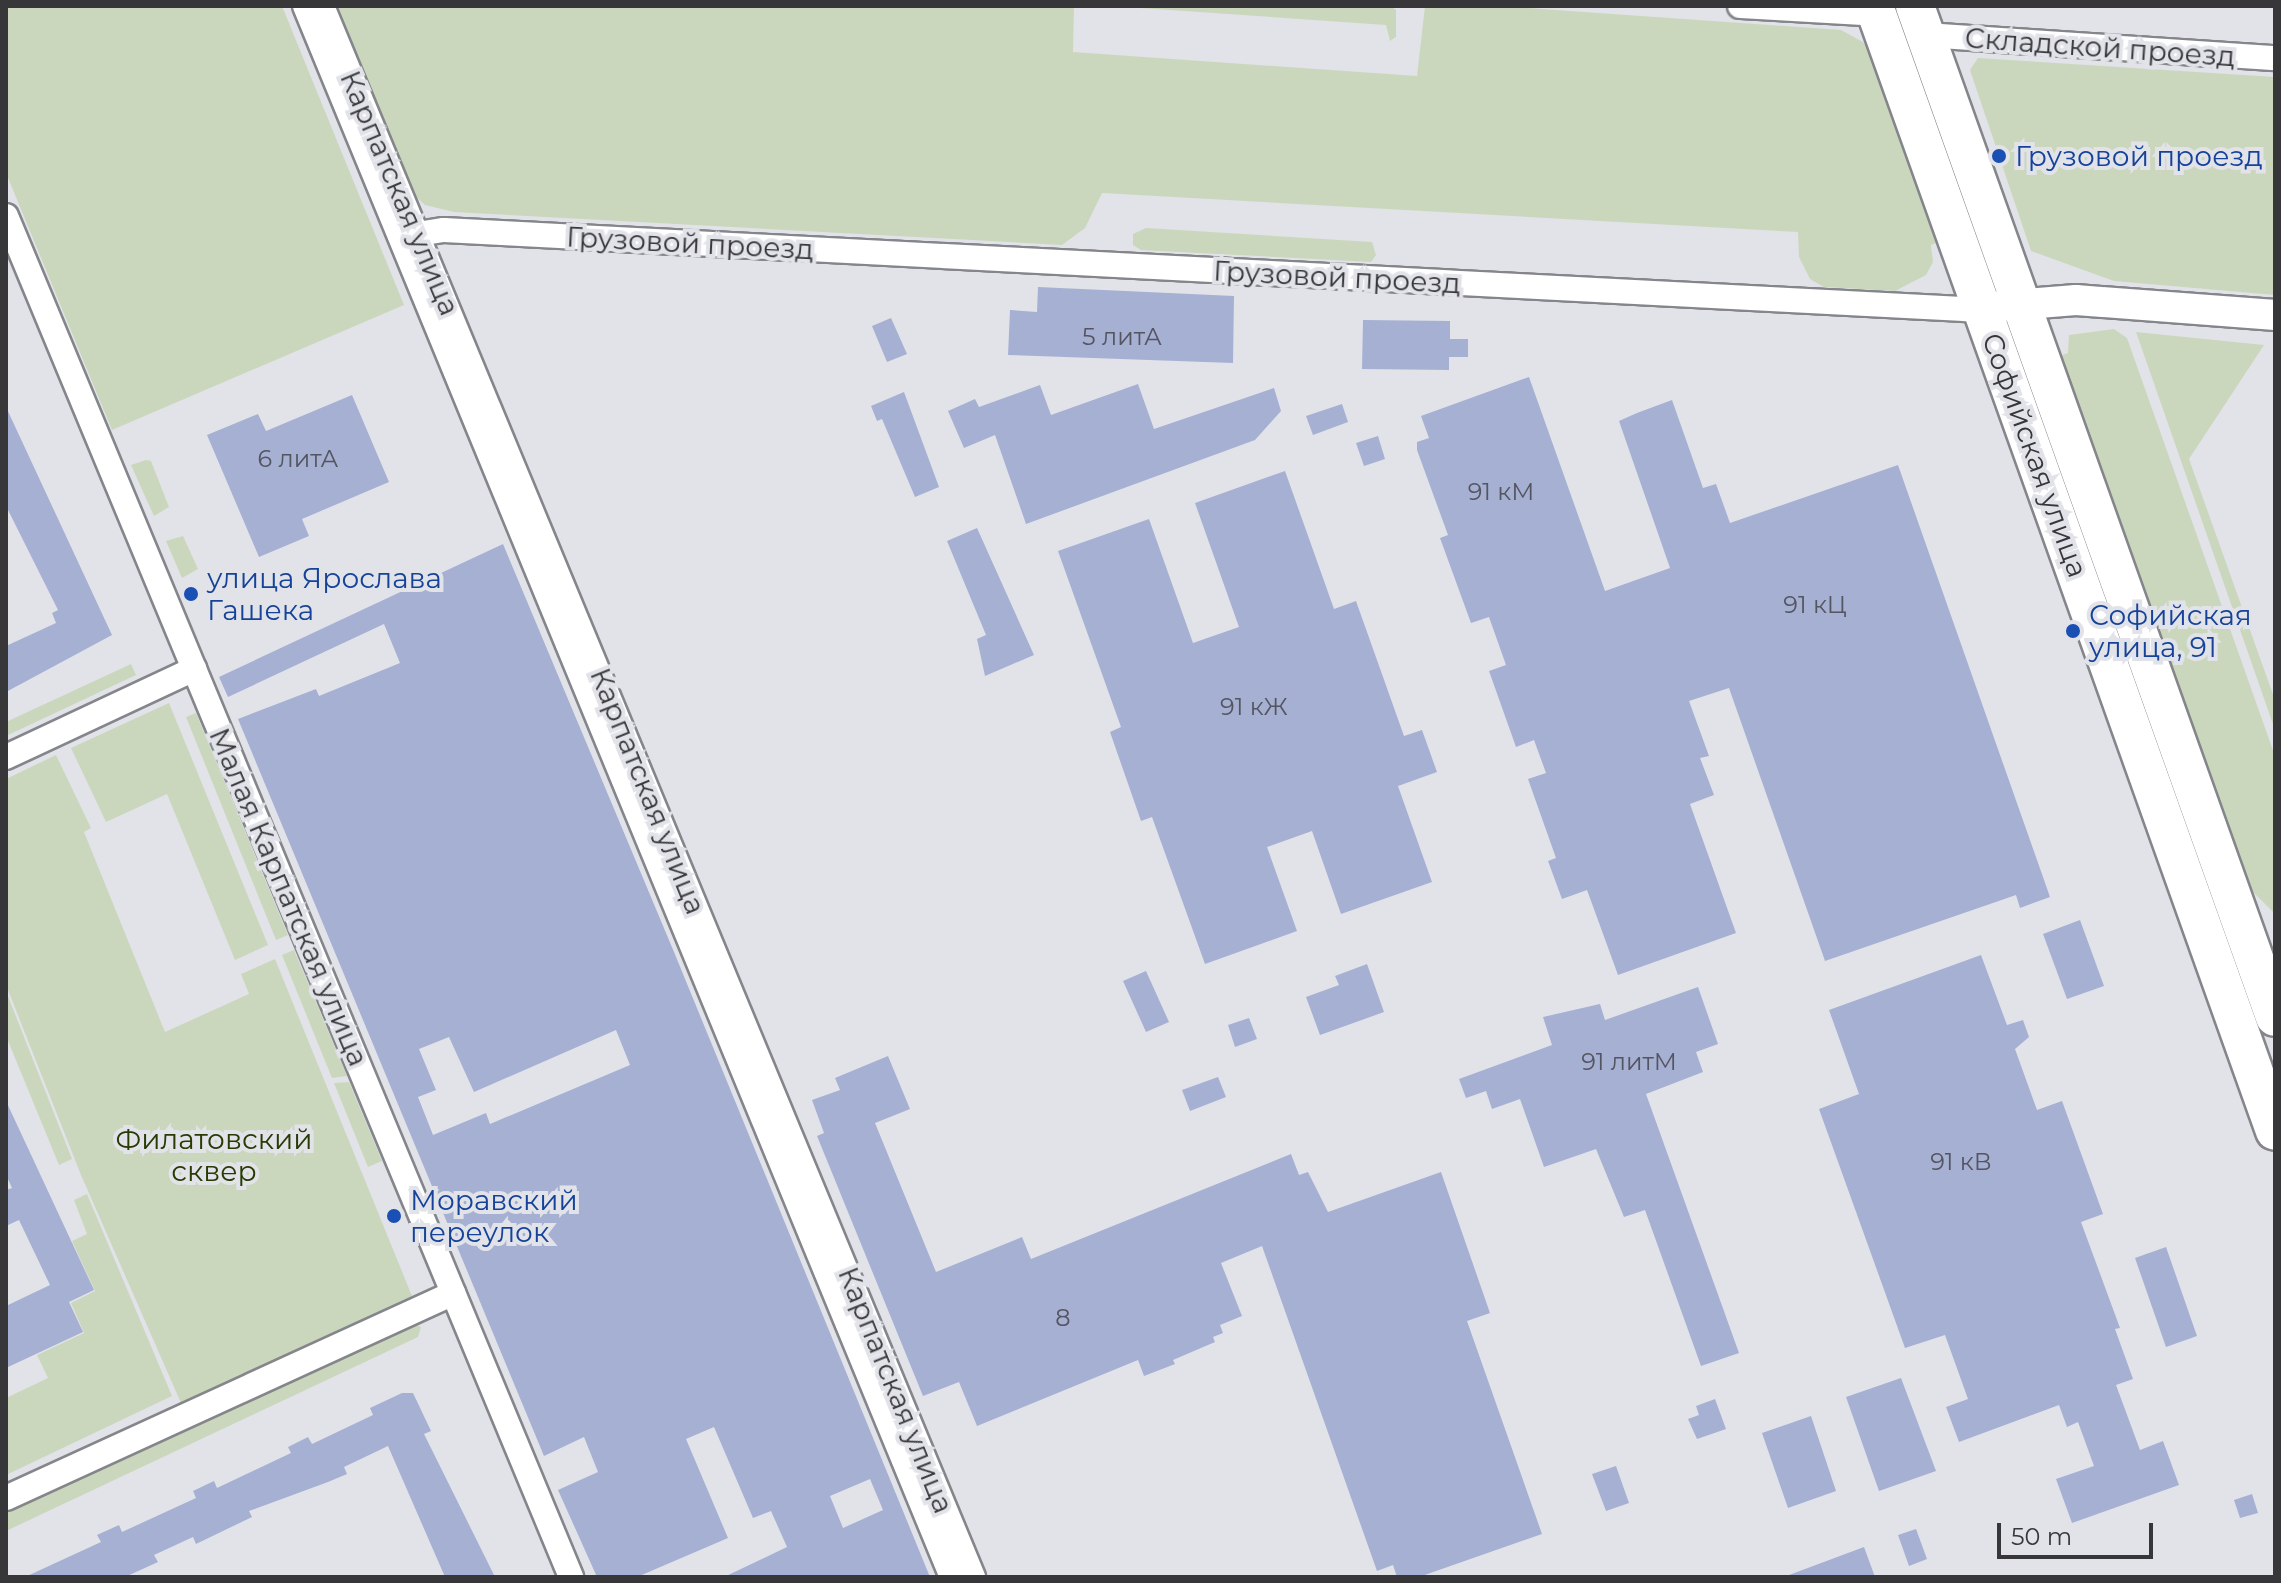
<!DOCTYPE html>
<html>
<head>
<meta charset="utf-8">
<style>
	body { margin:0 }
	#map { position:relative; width:2281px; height:1583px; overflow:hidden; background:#e1e3e9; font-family:Montserrat,sans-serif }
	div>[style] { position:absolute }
	.green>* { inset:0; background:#cbd7bd }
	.building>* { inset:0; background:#a6b0d3 }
	.roads { filter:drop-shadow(2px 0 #84868b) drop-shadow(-2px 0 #84868b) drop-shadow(0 2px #84868b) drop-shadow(0 -2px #84868b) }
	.minor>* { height:24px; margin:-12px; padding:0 12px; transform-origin:12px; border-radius:12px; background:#fff }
	.tertiary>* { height:30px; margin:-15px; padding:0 15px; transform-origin:15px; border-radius:15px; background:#fff }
	.primary>* { height:38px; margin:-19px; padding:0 19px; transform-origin:19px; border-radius:19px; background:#fff }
	.dots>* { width:22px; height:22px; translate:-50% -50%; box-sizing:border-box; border:4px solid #e1e3e9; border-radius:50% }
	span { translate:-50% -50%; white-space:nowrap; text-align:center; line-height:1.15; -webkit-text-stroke:8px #e1e3e9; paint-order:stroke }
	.number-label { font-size:24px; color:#535560 }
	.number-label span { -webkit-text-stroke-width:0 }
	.street-label { font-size:28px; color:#37373a }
	.transit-label { font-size:28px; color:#164399 }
	.left { translate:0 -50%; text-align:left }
	.park-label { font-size:28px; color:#273b02 }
	.frame { position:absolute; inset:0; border:8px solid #37373a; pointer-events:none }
	.scale { position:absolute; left:1997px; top:1523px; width:156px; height:36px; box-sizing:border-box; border:4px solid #37373a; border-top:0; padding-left:10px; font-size:24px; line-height:28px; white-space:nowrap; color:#37373a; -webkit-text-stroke:6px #e1e3e9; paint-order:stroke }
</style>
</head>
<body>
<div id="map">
	<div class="green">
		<i style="clip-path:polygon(6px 6px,282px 6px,404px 305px,112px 430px,6px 173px)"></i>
		<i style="clip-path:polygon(332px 6px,1074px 6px,1073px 52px,1417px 76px,1425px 6px,1498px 6px,1841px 30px,1863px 42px,1871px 54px,1939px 242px,1931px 245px,1933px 262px,1926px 275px,1895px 291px,1824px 287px,1810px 279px,1799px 257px,1798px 232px,1102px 193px,1085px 228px,1062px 245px,454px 212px,425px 205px,412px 193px)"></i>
		<i style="clip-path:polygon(1111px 6px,1391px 6px,1396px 10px,1396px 37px,1390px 41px,1386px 25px)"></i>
		<i style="clip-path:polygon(1978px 58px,2275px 77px,2275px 295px,2114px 281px,2031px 251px,1970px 70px)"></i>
		<i style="clip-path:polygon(1146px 228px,1372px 242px,1376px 255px,1371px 262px,1141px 250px,1133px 245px,1133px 234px)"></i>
		<i style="clip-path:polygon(2114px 329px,2127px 338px,2275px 756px,2275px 914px,2249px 888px,2060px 356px,2068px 353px,2069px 335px)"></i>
		<i style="clip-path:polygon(2136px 332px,2264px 345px,2189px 459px,2275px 700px,2275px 730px)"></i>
		<i style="clip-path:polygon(146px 460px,151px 461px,169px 507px,154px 516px,131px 465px)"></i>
		<i style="clip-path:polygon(183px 536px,198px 569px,182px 578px,166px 541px)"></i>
		<i style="clip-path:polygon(131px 664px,136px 675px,6px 736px,6px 722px)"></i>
		<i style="clip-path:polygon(169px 703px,268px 945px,235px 960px,167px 794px,106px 822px,71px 748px)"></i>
		<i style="clip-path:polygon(196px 713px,288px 935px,276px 940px,186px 717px)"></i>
		<i style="clip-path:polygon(56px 755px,91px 828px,84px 832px,165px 1032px,249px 994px,241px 974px,275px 959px,412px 1296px,181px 1403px,81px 1175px,6px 985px,6px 779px)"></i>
		<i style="clip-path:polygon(294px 950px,347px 1076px,332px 1078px,282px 955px)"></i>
		<i style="clip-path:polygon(6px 991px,72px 1159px,59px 1165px,6px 1036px)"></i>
		<i style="clip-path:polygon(349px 1082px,382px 1161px,368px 1167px,334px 1083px)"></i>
		<i style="clip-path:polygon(87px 1194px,172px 1396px,6px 1475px,6px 1398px,48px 1378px,37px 1355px,84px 1333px,71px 1303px,95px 1291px,72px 1241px,87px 1234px,74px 1200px)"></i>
		<i style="clip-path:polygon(413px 1323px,421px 1327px,418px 1337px,6px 1531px,6px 1513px)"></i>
	</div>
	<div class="building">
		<i style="clip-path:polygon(1038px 287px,1234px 296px,1233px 363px,1008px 355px,1010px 310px,1037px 312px)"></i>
		<i style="clip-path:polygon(891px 318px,907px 354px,887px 362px,872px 326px)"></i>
		<i style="clip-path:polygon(1363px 320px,1450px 321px,1450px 339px,1468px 339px,1468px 357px,1449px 357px,1449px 370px,1362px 369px)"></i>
		<i style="clip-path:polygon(1529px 377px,1605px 591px,1670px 568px,1619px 421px,1637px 413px,1672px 400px,1703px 488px,1716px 484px,1730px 523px,1898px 465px,2050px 897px,2020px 908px,2016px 895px,1825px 961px,1729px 688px,1689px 701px,1709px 756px,1700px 758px,1714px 795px,1690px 804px,1736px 933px,1618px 975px,1587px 890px,1562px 899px,1548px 861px,1556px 858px,1528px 779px,1546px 773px,1534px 740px,1516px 747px,1489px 671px,1506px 665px,1489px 617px,1471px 623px,1440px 538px,1448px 535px,1417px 450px,1417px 442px,1429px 438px,1421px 416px)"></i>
		<i style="clip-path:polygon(1138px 384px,1154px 429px,1274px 388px,1281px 411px,1255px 440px,1026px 524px,995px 435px,964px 448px,948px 411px,975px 399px,979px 407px,1040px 385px,1051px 415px)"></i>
		<i style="clip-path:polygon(904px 392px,939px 487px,915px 497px,882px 419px,877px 421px,871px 406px)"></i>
		<i style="clip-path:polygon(352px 395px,389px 482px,302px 519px,309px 536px,259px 557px,207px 435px,258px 414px,266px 431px)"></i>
		<i style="clip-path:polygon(1342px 404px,1348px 422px,1313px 435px,1306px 416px)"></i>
		<i style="clip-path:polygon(6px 407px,112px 635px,6px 692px,6px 646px,56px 623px,52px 613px,58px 610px,6px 506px)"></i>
		<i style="clip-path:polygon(1378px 436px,1385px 459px,1364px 466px,1356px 443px)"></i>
		<i style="clip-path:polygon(1285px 471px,1334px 609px,1356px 601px,1404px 736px,1422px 730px,1437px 772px,1398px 786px,1432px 882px,1341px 914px,1312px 831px,1267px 847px,1297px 931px,1205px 964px,1152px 817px,1141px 821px,1110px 732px,1121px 727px,1058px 551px,1149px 519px,1193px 643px,1239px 627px,1195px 503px)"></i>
		<i style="clip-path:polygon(977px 528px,1034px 655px,985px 676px,977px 639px,986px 635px,947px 541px)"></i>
		<i style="clip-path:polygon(evenodd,503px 544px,674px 952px,930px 1577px,724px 1577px,787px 1547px,771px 1511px,753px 1518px,714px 1427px,686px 1439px,728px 1538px,637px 1577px,597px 1577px,558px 1490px,598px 1472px,584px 1437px,544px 1456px,238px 719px,316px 689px,319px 696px,400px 663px,384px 624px,228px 697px,219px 677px,503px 544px,616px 1030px,630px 1065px,490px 1124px,486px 1113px,433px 1135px,418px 1097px,436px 1090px,419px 1049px,449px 1037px,474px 1092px,616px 1030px,503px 544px,870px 1479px,883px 1510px,843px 1528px,830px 1496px,870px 1479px)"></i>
		<i style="clip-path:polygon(2080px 920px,2104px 986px,2067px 999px,2043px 934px)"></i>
		<i style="clip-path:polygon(1981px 955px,2007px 1025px,2023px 1020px,2029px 1037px,2015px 1049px,2037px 1110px,2062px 1101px,2103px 1214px,2081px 1222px,2120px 1328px,2115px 1329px,2133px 1379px,2116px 1385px,2140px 1450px,2163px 1441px,2179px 1485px,2072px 1523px,2056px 1479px,2094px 1466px,2078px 1422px,2067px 1427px,2059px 1405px,1959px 1442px,1946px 1407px,1968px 1399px,1945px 1335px,1905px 1348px,1819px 1109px,1859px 1094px,1829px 1010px)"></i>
		<i style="clip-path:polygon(1367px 964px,1384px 1012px,1320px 1035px,1306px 997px,1339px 985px,1335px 976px)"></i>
		<i style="clip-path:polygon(1146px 971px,1169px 1022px,1146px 1032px,1123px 981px)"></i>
		<i style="clip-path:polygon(1698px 987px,1718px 1044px,1696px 1052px,1703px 1072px,1646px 1094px,1739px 1353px,1701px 1366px,1645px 1210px,1624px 1217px,1596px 1149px,1544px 1167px,1520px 1099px,1492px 1109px,1486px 1091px,1466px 1098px,1459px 1079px,1552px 1045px,1543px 1017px,1600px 1004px,1605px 1020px)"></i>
		<i style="clip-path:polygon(1249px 1018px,1257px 1039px,1235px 1047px,1228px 1025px)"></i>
		<i style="clip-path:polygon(888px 1056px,910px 1109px,875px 1123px,936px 1272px,1022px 1237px,1031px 1259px,1291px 1154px,1299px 1175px,1308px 1172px,1328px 1212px,1441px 1172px,1490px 1313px,1467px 1321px,1542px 1534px,1419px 1577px,1397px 1577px,1393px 1565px,1377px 1571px,1262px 1246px,1221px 1263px,1242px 1316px,1220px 1325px,1223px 1333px,1213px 1337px,1215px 1342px,1173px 1360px,1175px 1364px,1144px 1376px,1138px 1360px,977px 1426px,959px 1382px,923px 1396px,817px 1136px,824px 1133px,812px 1100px,840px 1090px,835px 1078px)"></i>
		<i style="clip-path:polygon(1218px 1077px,1226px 1097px,1190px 1111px,1182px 1090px)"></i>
		<i style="clip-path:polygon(6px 1101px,94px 1290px,69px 1302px,83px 1332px,6px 1368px,6px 1306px,50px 1285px,19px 1220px,6px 1226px,6px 1190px,12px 1188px,6px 1175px)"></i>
		<i style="clip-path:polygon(2166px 1247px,2197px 1336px,2166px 1347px,2135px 1258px)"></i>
		<i style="clip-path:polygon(1901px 1378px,1936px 1471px,1879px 1491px,1846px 1397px)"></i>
		<i style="clip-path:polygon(402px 1393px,413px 1393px,431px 1431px,424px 1434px,495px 1577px,445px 1577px,388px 1446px,344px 1467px,347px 1474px,328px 1482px,249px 1511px,252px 1517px,196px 1544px,193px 1537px,154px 1555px,158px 1562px,125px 1577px,25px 1577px,101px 1542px,97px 1535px,119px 1525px,122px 1532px,196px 1498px,193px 1491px,214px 1481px,217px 1488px,291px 1453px,288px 1447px,308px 1437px,312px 1444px,373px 1415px,370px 1408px)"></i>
		<i style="clip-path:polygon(1715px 1399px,1726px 1429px,1697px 1439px,1688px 1419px,1699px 1415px,1696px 1406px)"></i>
		<i style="clip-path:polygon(1811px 1416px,1836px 1491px,1788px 1508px,1762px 1433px)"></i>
		<i style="clip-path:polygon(1616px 1466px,1629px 1503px,1606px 1511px,1592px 1474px)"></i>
		<i style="clip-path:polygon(2252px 1494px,2258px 1513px,2240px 1518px,2234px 1500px)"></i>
		<i style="clip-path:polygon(1916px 1529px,1927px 1559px,1909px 1566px,1898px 1535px)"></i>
		<i style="clip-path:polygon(1864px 1547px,1875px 1577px,1789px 1577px,1789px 1575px)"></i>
	</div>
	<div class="roads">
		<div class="minor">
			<i style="left:305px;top:6px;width:1699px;rotate:67.62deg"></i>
			<i style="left:322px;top:6px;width:1701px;rotate:67.49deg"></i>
			<i style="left:1740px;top:6px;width:137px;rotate:3.3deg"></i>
			<i style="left:1926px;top:35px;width:350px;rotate:3.8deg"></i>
			<i style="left:6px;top:216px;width:1474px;rotate:67.45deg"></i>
			<i style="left:405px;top:236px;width:39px;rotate:-9deg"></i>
			<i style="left:444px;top:230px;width:1541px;rotate:2.98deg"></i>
			<i style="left:6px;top:757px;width:208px;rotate:-25.1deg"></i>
			<i style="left:6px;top:1498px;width:492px;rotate:-24.6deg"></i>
		</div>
		<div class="tertiary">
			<i style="left:2001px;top:306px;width:75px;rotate:-4.6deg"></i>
			<i style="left:2076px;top:300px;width:200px;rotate:4.3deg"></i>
		</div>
		<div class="primary">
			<i style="left:1874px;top:6px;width:1194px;rotate:70.38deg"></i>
			<i style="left:1915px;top:6px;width:1073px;rotate:70.4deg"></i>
		</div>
	</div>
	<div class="dots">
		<i style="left:1999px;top:156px;background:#1a4fb4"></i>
		<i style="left:191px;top:594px;background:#1a4fb4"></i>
		<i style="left:2073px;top:631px;background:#1a4fb4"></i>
		<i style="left:394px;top:1216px;background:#1a4fb4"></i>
	</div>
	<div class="number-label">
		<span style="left:1122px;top:337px">5 литА</span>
		<span style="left:298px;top:459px">6 литА</span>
		<span style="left:1501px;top:492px">91 кМ</span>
		<span style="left:1815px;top:605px">91 кЦ</span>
		<span style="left:1254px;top:707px">91 кЖ</span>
		<span style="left:1629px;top:1062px">91 литМ</span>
		<span style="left:1961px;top:1162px">91 кВ</span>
		<span style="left:1063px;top:1318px">8</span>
	</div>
	<div class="street-label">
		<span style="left:2100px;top:47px;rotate:4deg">Складской проезд</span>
		<span style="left:400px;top:193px;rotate:67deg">Карпатская улица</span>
		<span style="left:690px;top:243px;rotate:3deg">Грузовой проезд</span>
		<span style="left:1337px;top:277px;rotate:3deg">Грузовой проезд</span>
		<span style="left:2035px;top:455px;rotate:70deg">Софийская улица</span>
		<span style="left:648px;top:791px;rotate:68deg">Карпатская улица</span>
		<span style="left:289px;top:897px;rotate:67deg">Малая Карпатская улица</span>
		<span style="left:896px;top:1390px;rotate:68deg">Карпатская улица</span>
	</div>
	<div class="transit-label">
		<span class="left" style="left:2015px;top:156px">Грузовой проезд</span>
		<span class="left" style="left:207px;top:594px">улица Ярослава<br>Гашека</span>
		<span class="left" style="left:2089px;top:631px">Софийская<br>улица, 91</span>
		<span class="left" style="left:410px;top:1216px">Моравский<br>переулок</span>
	</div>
	<div class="park-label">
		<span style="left:214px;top:1155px">Филатовский<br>сквер</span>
	</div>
	<div class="frame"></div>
	<div class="scale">50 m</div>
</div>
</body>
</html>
